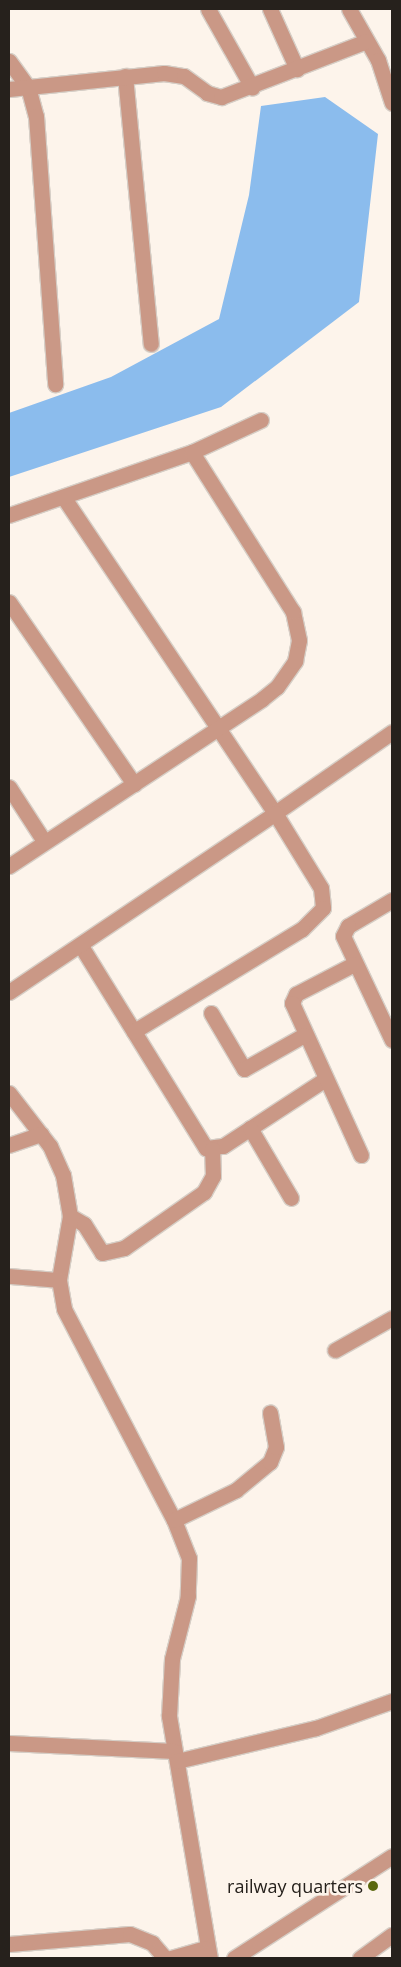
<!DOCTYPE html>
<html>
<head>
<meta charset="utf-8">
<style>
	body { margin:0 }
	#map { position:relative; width:401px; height:1967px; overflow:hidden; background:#fdf4eb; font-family:"Open Sans",sans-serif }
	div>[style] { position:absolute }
	.water>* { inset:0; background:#8bbced }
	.roads { filter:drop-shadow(1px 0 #d6cec6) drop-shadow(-1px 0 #d6cec6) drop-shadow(0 1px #d6cec6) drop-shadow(0 -1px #d6cec6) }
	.minor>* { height:15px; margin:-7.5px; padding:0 7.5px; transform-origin:7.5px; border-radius:7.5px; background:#ca9886 }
	.dots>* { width:14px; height:14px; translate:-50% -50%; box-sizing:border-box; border:2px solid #fdf4eb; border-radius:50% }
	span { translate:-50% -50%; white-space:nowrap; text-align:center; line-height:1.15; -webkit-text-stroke:5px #fdf4eb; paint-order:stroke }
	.poi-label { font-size:18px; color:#26211c }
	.right { translate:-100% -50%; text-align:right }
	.frame { position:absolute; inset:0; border:10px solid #26211c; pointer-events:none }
</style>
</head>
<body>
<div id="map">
	<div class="water">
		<i style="clip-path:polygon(325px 97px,378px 134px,359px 302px,221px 407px,9px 477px,9px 413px,111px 377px,219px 319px,249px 195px,261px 106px)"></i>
	</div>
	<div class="roads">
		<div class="minor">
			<i style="left:208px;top:9px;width:90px;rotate:60.6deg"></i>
			<i style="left:270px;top:9px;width:66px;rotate:65.8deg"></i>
			<i style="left:349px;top:9px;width:59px;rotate:60.4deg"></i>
			<i style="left:378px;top:60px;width:45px;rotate:72deg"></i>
			<i style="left:9px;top:61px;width:32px;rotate:54deg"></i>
			<i style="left:28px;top:87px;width:30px;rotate:75deg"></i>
			<i style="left:36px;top:116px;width:269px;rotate:85.9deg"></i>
			<i style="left:125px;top:76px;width:269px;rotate:84.5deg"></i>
			<i style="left:9px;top:89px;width:156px;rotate:-5.9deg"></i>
			<i style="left:164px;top:73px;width:20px;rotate:9deg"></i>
			<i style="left:184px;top:76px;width:29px;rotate:36deg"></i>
			<i style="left:207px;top:93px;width:15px;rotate:16deg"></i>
			<i style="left:221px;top:97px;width:156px;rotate:-21deg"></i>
			<i style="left:64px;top:498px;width:379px;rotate:56.2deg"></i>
			<i style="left:275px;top:813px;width:142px;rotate:-34.7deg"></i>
			<i style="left:9px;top:515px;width:194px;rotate:-19deg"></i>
			<i style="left:192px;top:452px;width:76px;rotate:-24.9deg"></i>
			<i style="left:9px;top:602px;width:221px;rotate:55.5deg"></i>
			<i style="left:9px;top:787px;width:64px;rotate:57.1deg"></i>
			<i style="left:9px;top:866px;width:303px;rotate:-33.4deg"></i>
			<i style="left:262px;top:699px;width:19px;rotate:-39deg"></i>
			<i style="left:277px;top:687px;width:32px;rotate:-55deg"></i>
			<i style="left:295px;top:661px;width:21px;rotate:-79deg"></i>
			<i style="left:299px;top:640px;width:29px;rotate:-102deg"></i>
			<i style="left:293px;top:612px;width:189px;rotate:-122.3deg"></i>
			<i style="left:392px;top:900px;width:51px;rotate:149.4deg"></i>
			<i style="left:348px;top:926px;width:11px;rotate:117deg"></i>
			<i style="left:343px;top:936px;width:115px;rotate:64.8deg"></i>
			<i style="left:81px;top:946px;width:238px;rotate:58.3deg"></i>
			<i style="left:206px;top:1148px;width:17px;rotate:-7deg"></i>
			<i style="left:223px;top:1146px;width:121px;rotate:-33.2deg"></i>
			<i style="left:354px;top:964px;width:65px;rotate:152.7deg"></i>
			<i style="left:296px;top:994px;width:10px;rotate:114deg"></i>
			<i style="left:292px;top:1003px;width:167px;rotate:65.6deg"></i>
			<i style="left:9px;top:992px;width:321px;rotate:-33.9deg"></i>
			<i style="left:275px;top:813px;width:88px;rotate:58.5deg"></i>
			<i style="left:321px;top:888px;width:20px;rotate:84deg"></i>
			<i style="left:323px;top:908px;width:30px;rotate:135deg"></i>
			<i style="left:302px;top:929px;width:197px;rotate:148.7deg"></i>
			<i style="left:211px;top:1013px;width:65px;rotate:59.5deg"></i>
			<i style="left:244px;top:1069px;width:69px;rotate:-29.5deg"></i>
			<i style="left:9px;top:1093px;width:67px;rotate:52.3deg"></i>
			<i style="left:50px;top:1146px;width:32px;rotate:66deg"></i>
			<i style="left:63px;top:1175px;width:42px;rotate:80.3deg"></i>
			<i style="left:70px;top:1216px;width:65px;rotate:99.8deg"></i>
			<i style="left:59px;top:1280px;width:29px;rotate:80deg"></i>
			<i style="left:64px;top:1309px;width:238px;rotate:62.5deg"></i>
			<i style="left:174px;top:1520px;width:41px;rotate:68.5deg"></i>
			<i style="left:189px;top:1558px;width:38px;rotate:92deg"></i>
			<i style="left:188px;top:1596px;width:65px;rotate:104.3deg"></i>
			<i style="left:172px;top:1659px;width:57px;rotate:93deg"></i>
			<i style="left:169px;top:1716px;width:245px;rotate:80.4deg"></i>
			<i style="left:250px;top:1128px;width:81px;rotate:59.6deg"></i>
			<i style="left:9px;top:1145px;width:34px;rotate:-19deg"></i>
			<i style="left:70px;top:1216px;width:16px;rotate:30deg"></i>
			<i style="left:84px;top:1224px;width:34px;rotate:58deg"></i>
			<i style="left:102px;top:1253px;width:23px;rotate:-13deg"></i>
			<i style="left:124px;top:1248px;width:98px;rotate:-35deg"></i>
			<i style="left:204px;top:1192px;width:18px;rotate:-61deg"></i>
			<i style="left:213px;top:1176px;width:27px;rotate:-92deg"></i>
			<i style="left:9px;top:1276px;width:50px;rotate:4.6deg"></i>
			<i style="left:335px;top:1350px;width:65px;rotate:-29.3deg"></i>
			<i style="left:174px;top:1520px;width:69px;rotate:-25.8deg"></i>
			<i style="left:236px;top:1490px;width:44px;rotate:-39.5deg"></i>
			<i style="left:270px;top:1462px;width:16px;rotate:-68deg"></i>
			<i style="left:276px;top:1447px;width:35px;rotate:-100deg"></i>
			<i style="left:9px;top:1743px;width:165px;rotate:2.8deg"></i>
			<i style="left:177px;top:1761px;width:143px;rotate:-13.4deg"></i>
			<i style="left:316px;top:1728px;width:81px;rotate:-19.6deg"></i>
			<i style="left:9px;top:1944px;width:121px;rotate:-4.7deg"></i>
			<i style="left:130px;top:1934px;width:24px;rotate:22deg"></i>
			<i style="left:152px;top:1943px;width:20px;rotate:49deg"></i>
			<i style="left:171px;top:1958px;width:36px;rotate:-16deg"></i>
			<i style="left:234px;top:1958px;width:188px;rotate:-32.8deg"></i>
			<i style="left:360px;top:1958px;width:39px;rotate:-36deg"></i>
		</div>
	</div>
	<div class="dots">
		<i style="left:373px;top:1886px;background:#5b680e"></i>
	</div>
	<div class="poi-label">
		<span class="right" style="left:363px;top:1886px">railway quarters</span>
	</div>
	<div class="frame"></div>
</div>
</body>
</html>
